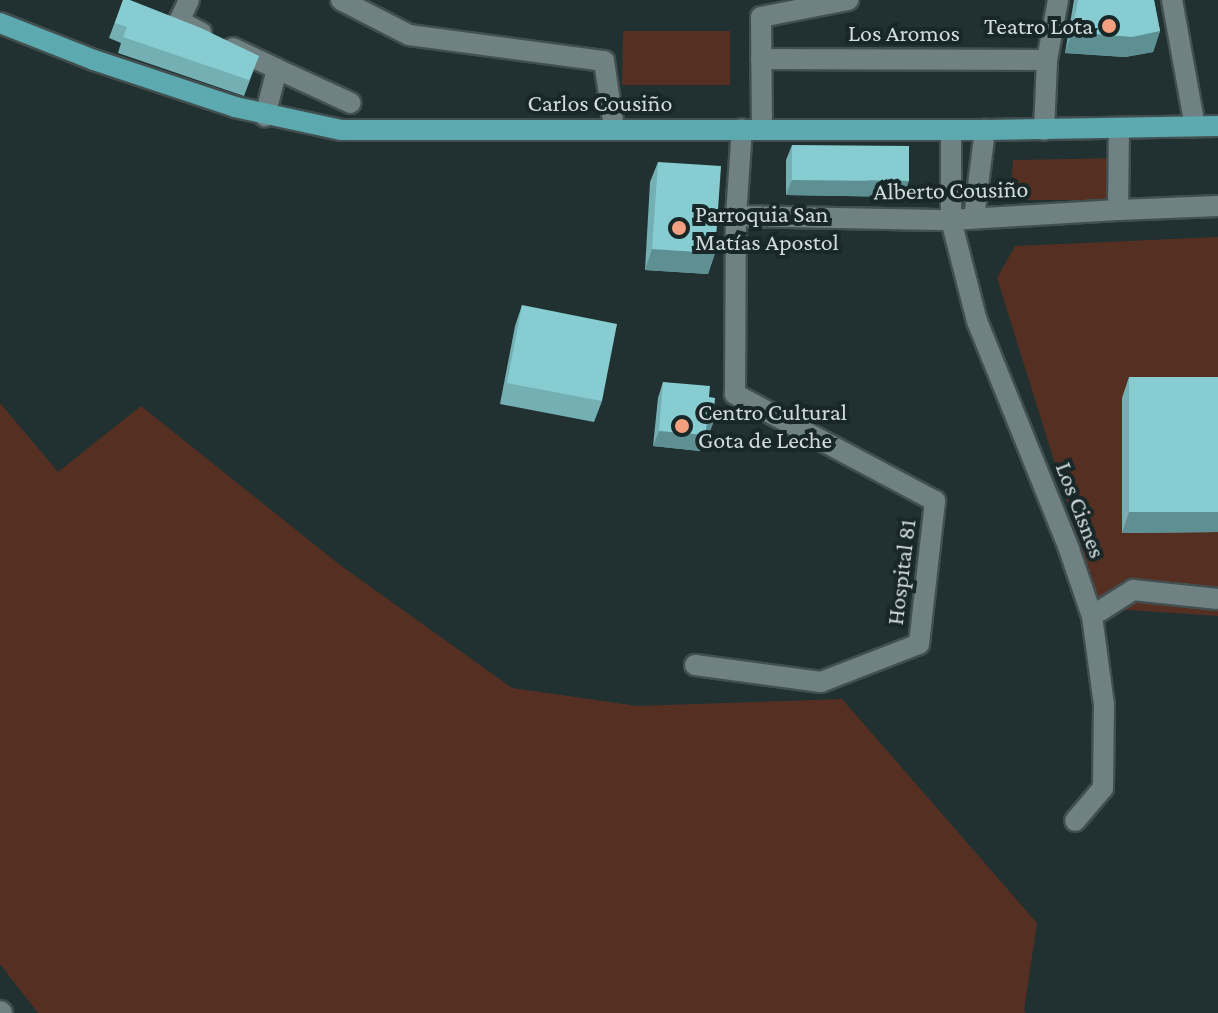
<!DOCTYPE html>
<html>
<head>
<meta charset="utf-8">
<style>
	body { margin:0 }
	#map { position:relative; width:1218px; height:1013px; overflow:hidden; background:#213132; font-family:"Crimson Pro",serif }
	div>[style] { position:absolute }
	.green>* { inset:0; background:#553022 }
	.roads { filter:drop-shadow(2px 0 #424f50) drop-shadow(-2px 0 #424f50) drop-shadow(0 2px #424f50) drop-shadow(0 -2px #424f50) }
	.minor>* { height:20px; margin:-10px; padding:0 10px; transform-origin:10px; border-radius:10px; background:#6f8182 }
	.major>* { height:20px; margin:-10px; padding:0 10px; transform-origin:10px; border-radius:10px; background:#5caaaf }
	.wall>* { inset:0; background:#74afb3 }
	.shaded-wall>* { inset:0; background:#5e8f92 }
	.building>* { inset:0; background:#87ccd0 }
	.dots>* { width:22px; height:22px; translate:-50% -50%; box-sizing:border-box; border:4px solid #182728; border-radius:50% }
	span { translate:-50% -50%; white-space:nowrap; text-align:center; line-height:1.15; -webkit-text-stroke:8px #182728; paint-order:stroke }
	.poi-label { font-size:24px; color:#d2dbdc }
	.right { translate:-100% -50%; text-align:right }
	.left { translate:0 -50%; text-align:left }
	.street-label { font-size:24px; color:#d2dbdc }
</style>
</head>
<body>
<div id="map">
	<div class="green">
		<i style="clip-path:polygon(623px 31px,730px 31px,730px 85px,622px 85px)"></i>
		<i style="clip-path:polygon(1125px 158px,1122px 200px,1010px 200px,1013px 160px)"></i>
		<i style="clip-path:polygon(1218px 237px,1218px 616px,1100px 608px,997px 278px,1015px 246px)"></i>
		<i style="clip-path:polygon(0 403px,58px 472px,141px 406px,340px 565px,512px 688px,637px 706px,842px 699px,1037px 923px,1024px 1010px,1026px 1013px,38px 1013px,0 964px)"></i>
	</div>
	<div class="roads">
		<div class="minor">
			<i style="left:189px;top:0;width:23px;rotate:115deg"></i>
			<i style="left:179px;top:21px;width:25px;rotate:27deg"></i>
			<i style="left:341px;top:0;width:76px;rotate:27.2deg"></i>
			<i style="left:409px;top:35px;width:197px;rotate:7.6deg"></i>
			<i style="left:604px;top:61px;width:68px;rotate:81.5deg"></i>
			<i style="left:1172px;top:0;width:128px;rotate:79.7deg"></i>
			<i style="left:233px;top:48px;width:49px;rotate:25.5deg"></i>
			<i style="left:277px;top:69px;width:49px;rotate:104.3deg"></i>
			<i style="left:761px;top:59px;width:286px;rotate:0.2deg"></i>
			<i style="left:277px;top:69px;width:81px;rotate:24.7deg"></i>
			<i style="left:762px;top:130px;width:113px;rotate:-90.5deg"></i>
			<i style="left:761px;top:17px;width:89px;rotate:-11.1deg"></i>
			<i style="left:951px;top:130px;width:90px;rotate:90deg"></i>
			<i style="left:951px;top:220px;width:104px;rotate:75.6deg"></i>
			<i style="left:977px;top:321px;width:246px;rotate:68deg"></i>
			<i style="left:1069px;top:549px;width:71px;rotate:71.1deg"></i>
			<i style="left:1092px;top:616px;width:90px;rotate:82.3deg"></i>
			<i style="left:1104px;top:705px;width:83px;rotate:90.7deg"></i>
			<i style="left:1103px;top:788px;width:43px;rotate:130.3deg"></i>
			<i style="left:1044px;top:130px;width:70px;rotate:-87.5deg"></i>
			<i style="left:1047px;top:60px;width:61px;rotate:-79.6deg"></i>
			<i style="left:1118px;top:210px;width:100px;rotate:-2.3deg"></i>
			<i style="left:736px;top:216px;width:215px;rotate:1.1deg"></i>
			<i style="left:951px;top:220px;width:167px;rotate:-3.4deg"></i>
			<i style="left:1118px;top:210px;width:82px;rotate:-89.3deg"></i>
			<i style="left:974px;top:218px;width:89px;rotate:-82.9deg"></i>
			<i style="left:1092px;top:616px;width:49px;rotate:-32.4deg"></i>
			<i style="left:1133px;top:590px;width:85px;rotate:6deg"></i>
			<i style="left:695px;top:665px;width:127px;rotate:7.7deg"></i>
			<i style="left:821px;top:682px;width:105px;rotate:-21.2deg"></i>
			<i style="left:919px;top:644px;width:144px;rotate:-83.6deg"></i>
			<i style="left:935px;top:501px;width:227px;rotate:-151.9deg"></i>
			<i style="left:735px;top:394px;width:178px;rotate:-89.7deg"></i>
			<i style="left:736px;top:216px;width:87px;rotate:-86.1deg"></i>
			<i style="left:0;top:1011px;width:3px;rotate:45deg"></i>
		</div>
		<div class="major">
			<i style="left:0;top:23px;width:101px;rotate:21.5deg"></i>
			<i style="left:94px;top:60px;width:149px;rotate:18.4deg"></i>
			<i style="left:235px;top:107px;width:108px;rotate:12.2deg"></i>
			<i style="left:341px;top:130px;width:644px"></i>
			<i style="left:985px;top:130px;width:233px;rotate:-1deg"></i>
		</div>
	</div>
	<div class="wall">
		<i style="clip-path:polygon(123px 0,259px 56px,244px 96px,118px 53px,121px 43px,109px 38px)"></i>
		<i style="clip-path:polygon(1074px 0,1154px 0,1160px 31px,1153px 52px,1125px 57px,1065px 53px)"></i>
		<i style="clip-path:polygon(792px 145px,903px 197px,786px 195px,786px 160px)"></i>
		<i style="clip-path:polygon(658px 162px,715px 253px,708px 274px,645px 270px,650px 182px)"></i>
		<i style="clip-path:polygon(522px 305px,602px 401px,594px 422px,500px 404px,515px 326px)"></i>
		<i style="clip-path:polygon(1129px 377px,1218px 377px,1218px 532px,1122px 533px,1122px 398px)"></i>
		<i style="clip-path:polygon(663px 382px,709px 397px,713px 423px,707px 439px,704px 438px,700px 451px,653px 446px,658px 398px)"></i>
	</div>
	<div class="shaded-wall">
		<i style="clip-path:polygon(1160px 31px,1153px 52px,1125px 57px,1065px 53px,1072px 32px)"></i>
		<i style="clip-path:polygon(792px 180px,909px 181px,903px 197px,786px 195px)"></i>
		<i style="clip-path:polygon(652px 249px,715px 253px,708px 274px,645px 270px)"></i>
		<i style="clip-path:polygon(707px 423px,713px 423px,707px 439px,704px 438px,700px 451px,653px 446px,659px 431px)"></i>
		<i style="clip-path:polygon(1129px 512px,1218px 512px,1218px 532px,1122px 533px)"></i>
	</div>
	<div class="building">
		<i style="clip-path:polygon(123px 0,130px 0,201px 28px,259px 56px,249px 80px,123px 37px,127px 27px,115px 23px)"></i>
		<i style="clip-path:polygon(1078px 0,1154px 0,1160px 31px,1132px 37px,1072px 32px)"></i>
		<i style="clip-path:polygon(792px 145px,909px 146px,909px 181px,792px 180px)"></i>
		<i style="clip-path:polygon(658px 162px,721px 166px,715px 253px,652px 249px)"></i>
		<i style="clip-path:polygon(522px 305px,617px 324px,602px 401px,507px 383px)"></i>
		<i style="clip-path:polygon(1129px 377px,1218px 377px,1218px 512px,1129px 512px)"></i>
		<i style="clip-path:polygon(663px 382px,710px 386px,709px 397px,715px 398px,713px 423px,707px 423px,705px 435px,659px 431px)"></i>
	</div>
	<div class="dots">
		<i style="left:1109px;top:26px;background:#f3a081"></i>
		<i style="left:679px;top:228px;background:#f3a081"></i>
		<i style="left:682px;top:426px;background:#f3a081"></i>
	</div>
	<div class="poi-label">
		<span class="right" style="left:1093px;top:26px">Teatro Lota</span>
		<span class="left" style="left:695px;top:228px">Parroquia San<br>Matías Apostol</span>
		<span class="left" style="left:698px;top:426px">Centro Cultural<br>Gota de Leche</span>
	</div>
	<div class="street-label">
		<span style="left:904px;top:33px">Los Aromos</span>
		<span style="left:600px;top:103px">Carlos Cousiño</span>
		<span style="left:951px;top:190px;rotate:-1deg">Alberto Cousiño</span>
		<span style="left:1081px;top:510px;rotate:69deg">Los Cisnes</span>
		<span style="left:901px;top:572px;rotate:-83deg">Hospital 81</span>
	</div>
</div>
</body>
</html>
